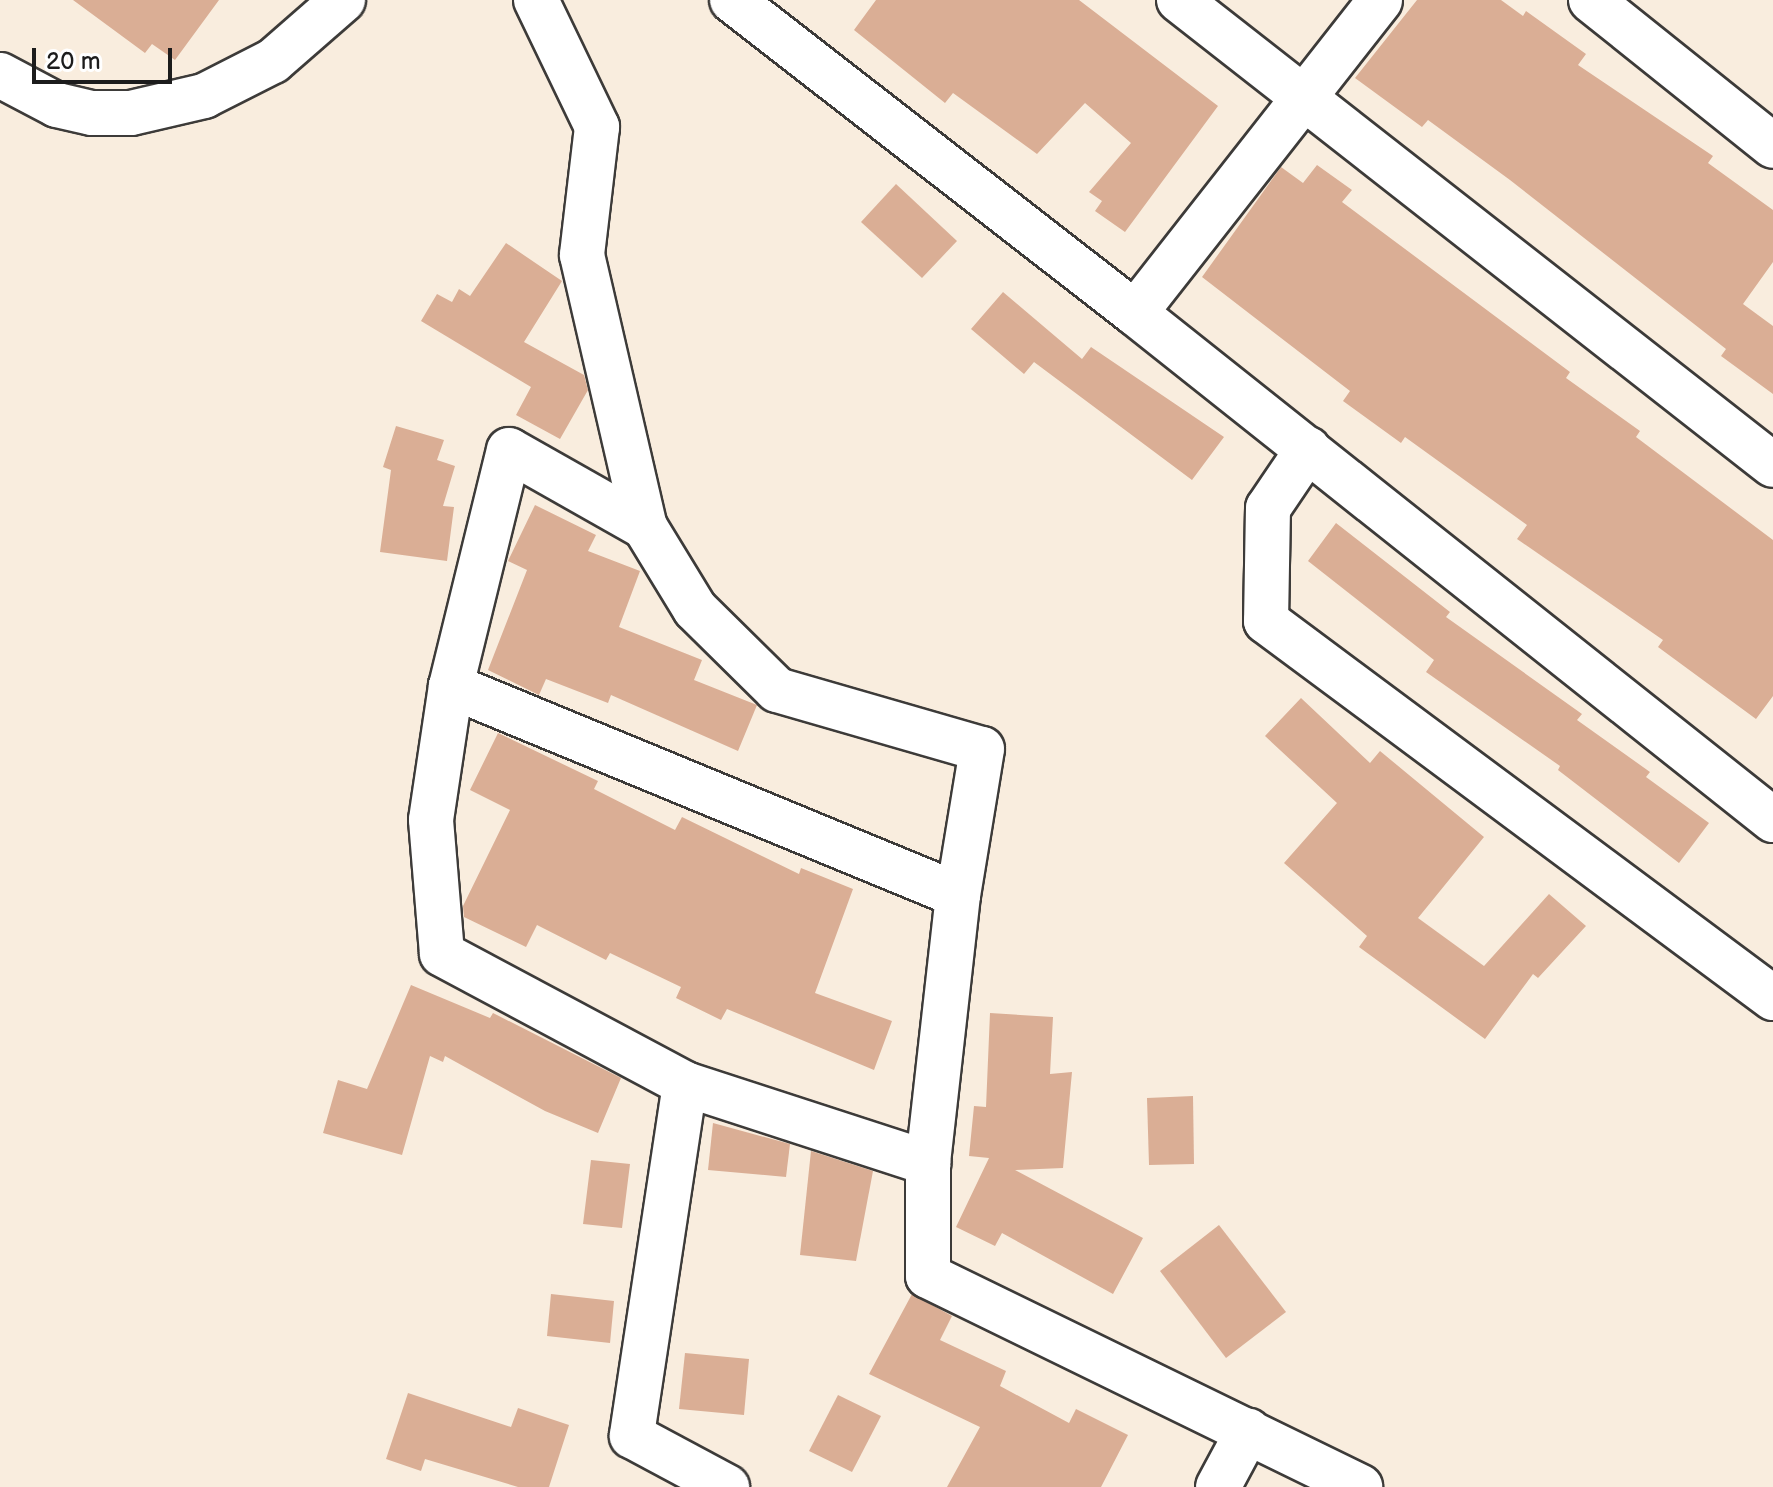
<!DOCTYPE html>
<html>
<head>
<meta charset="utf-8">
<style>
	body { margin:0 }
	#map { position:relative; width:1773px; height:1487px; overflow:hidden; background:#f9edde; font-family:"Balsamiq Sans",sans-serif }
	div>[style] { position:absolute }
	.building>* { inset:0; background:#daae95 }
	.roads { filter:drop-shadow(2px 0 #3d3b39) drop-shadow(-2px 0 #3d3b39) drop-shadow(0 2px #3d3b39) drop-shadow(0 -2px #3d3b39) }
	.street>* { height:44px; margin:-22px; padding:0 22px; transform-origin:22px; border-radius:22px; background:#fff }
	span { translate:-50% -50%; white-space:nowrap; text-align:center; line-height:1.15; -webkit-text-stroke:6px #fff; paint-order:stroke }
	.scale { position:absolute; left:32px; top:48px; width:140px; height:36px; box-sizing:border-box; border:4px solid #1c1c1c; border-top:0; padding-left:10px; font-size:24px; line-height:28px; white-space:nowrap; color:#1c1c1c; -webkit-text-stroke:6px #fff; paint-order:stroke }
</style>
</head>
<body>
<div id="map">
	<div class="building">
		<i style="clip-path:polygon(73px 0,219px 0,175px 60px,152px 44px,145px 53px)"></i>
		<i style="clip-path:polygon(876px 0,1079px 0,1218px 106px,1125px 232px,1095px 211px,1102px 201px,1089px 192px,1131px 143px,1085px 103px,1037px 154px,953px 93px,945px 103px,854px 30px)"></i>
		<i style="clip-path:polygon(1417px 0,1501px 0,1523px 16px,1526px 11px,1586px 54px,1578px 65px,1713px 156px,1708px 163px,1773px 210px,1773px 262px,1743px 304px,1773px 326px,1773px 394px,1721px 356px,1726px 349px,1510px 180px,1428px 120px,1422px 127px,1355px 78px)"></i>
		<i style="clip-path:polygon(1317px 165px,1352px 190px,1342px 202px,1570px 372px,1566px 378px,1640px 431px,1636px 437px,1773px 540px,1773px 696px,1756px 719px,1658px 647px,1663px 640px,1517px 539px,1527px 525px,1405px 437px,1401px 443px,1343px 401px,1350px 391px,1202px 277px,1281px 167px,1303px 183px)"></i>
		<i style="clip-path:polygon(896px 184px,957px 241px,922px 278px,861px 222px)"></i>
		<i style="clip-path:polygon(506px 243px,562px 281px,524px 342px,584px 375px,588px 390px,560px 439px,516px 415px,531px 387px,421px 321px,437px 294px,452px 302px,459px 289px,470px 296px)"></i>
		<i style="clip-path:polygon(1003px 292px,1082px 359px,1091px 347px,1224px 437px,1192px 480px,1034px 362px,1024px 374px,971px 329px)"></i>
		<i style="clip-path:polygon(396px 426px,444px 440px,437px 460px,455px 466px,443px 506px,454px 507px,447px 561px,380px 552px,391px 470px,383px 467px)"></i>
		<i style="clip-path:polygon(535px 505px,596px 535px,588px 551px,640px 571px,619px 627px,702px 660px,694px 680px,757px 705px,738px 751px,611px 695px,608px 703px,546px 679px,539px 695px,488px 670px,527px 570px,508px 561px)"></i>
		<i style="clip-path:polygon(1336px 523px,1450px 612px,1446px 617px,1582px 714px,1577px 720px,1650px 772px,1646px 777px,1709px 823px,1679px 863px,1558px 770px,1560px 766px,1426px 672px,1434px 660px,1308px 561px)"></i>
		<i style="clip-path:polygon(1301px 698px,1370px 763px,1380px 751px,1484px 837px,1418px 918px,1484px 966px,1549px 894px,1586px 926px,1538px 978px,1533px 974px,1485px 1039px,1359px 947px,1367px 936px,1284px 863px,1337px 803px,1265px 736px)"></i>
		<i style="clip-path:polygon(498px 733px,598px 781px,594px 789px,675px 830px,682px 817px,799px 874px,801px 868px,853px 889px,815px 993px,892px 1021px,874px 1070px,727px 1009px,721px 1020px,676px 998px,681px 987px,610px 953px,606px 960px,537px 925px,526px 947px,464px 917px,463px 906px,510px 810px,470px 790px)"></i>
		<i style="clip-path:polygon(411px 985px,490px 1018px,493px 1013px,621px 1078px,598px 1133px,545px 1111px,445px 1056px,443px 1062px,430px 1056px,402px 1155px,323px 1133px,338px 1080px,367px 1089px)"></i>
		<i style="clip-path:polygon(990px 1013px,1053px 1017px,1050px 1074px,1072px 1072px,1063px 1168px,1015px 1170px,1143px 1238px,1113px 1294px,1002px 1233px,995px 1246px,956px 1227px,989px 1158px,969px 1156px,974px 1106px,986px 1107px)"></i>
		<i style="clip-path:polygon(1193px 1096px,1194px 1164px,1149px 1165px,1147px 1098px)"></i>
		<i style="clip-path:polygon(713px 1123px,790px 1144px,786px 1177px,708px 1170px)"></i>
		<i style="clip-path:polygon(811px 1151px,873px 1171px,856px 1261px,800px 1255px)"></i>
		<i style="clip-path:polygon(591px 1160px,630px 1164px,622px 1228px,583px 1224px)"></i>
		<i style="clip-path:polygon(1219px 1225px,1286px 1312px,1226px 1358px,1160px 1271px)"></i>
		<i style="clip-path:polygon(551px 1294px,614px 1301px,610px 1343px,547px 1336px)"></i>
		<i style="clip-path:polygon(912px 1294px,952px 1316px,940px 1340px,1006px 1371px,1000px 1386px,1069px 1423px,1076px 1409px,1128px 1435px,1101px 1487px,947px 1487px,980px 1427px,869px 1374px)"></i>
		<i style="clip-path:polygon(685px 1353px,749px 1359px,744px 1415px,679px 1409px)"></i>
		<i style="clip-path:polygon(408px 1393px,511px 1427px,518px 1408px,569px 1425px,549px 1487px,518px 1487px,425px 1459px,421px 1471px,386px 1459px)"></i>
		<i style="clip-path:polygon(838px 1395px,881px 1416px,852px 1472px,809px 1451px)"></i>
	</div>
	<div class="roads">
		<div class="street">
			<i style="left:536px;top:0;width:141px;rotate:64.3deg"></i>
			<i style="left:597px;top:127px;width:129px;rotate:96.7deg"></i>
			<i style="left:582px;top:255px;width:279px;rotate:77deg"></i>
			<i style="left:645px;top:527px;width:96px;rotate:58.6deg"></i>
			<i style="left:695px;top:609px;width:115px;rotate:44.6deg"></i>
			<i style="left:777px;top:690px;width:213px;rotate:16.1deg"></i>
			<i style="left:982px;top:749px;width:148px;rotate:99.3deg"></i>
			<i style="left:958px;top:895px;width:270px;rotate:96.4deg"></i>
			<i style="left:928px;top:1163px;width:113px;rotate:90deg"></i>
			<i style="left:928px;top:1276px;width:481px;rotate:26deg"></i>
			<i style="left:732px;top:0;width:510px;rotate:37.84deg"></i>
			<i style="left:1135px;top:313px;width:815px;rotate:38.47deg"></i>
			<i style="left:1179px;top:0;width:754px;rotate:38.05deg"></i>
			<i style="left:1591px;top:0;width:233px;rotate:38.7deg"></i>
			<i style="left:0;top:75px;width:64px;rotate:27.8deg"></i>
			<i style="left:57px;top:105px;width:36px;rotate:13deg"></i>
			<i style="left:92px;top:113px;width:39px"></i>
			<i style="left:131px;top:113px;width:75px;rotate:-13.1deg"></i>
			<i style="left:204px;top:96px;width:77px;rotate:-26.9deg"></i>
			<i style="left:273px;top:61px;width:93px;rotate:-41.1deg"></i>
			<i style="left:1135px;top:313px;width:397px;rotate:-51.9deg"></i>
			<i style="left:1308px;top:449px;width:71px;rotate:124.1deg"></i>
			<i style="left:1268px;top:508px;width:113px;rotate:91deg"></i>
			<i style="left:1266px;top:621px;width:632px;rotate:36.63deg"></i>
			<i style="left:645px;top:527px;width:156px;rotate:-150.5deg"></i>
			<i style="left:509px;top:450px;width:243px;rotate:103.8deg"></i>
			<i style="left:451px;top:686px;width:135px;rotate:98.5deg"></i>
			<i style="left:431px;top:820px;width:134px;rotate:85.3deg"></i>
			<i style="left:442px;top:954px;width:276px;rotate:28.1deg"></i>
			<i style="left:685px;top:1084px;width:356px;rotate:98.6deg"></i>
			<i style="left:632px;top:1436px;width:108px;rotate:28.2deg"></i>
			<i style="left:451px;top:686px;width:548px;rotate:22.4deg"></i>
			<i style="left:685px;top:1084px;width:256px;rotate:18deg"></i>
			<i style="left:1218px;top:1487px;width:64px;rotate:-61.8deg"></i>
		</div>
	</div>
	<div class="scale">20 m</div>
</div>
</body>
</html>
